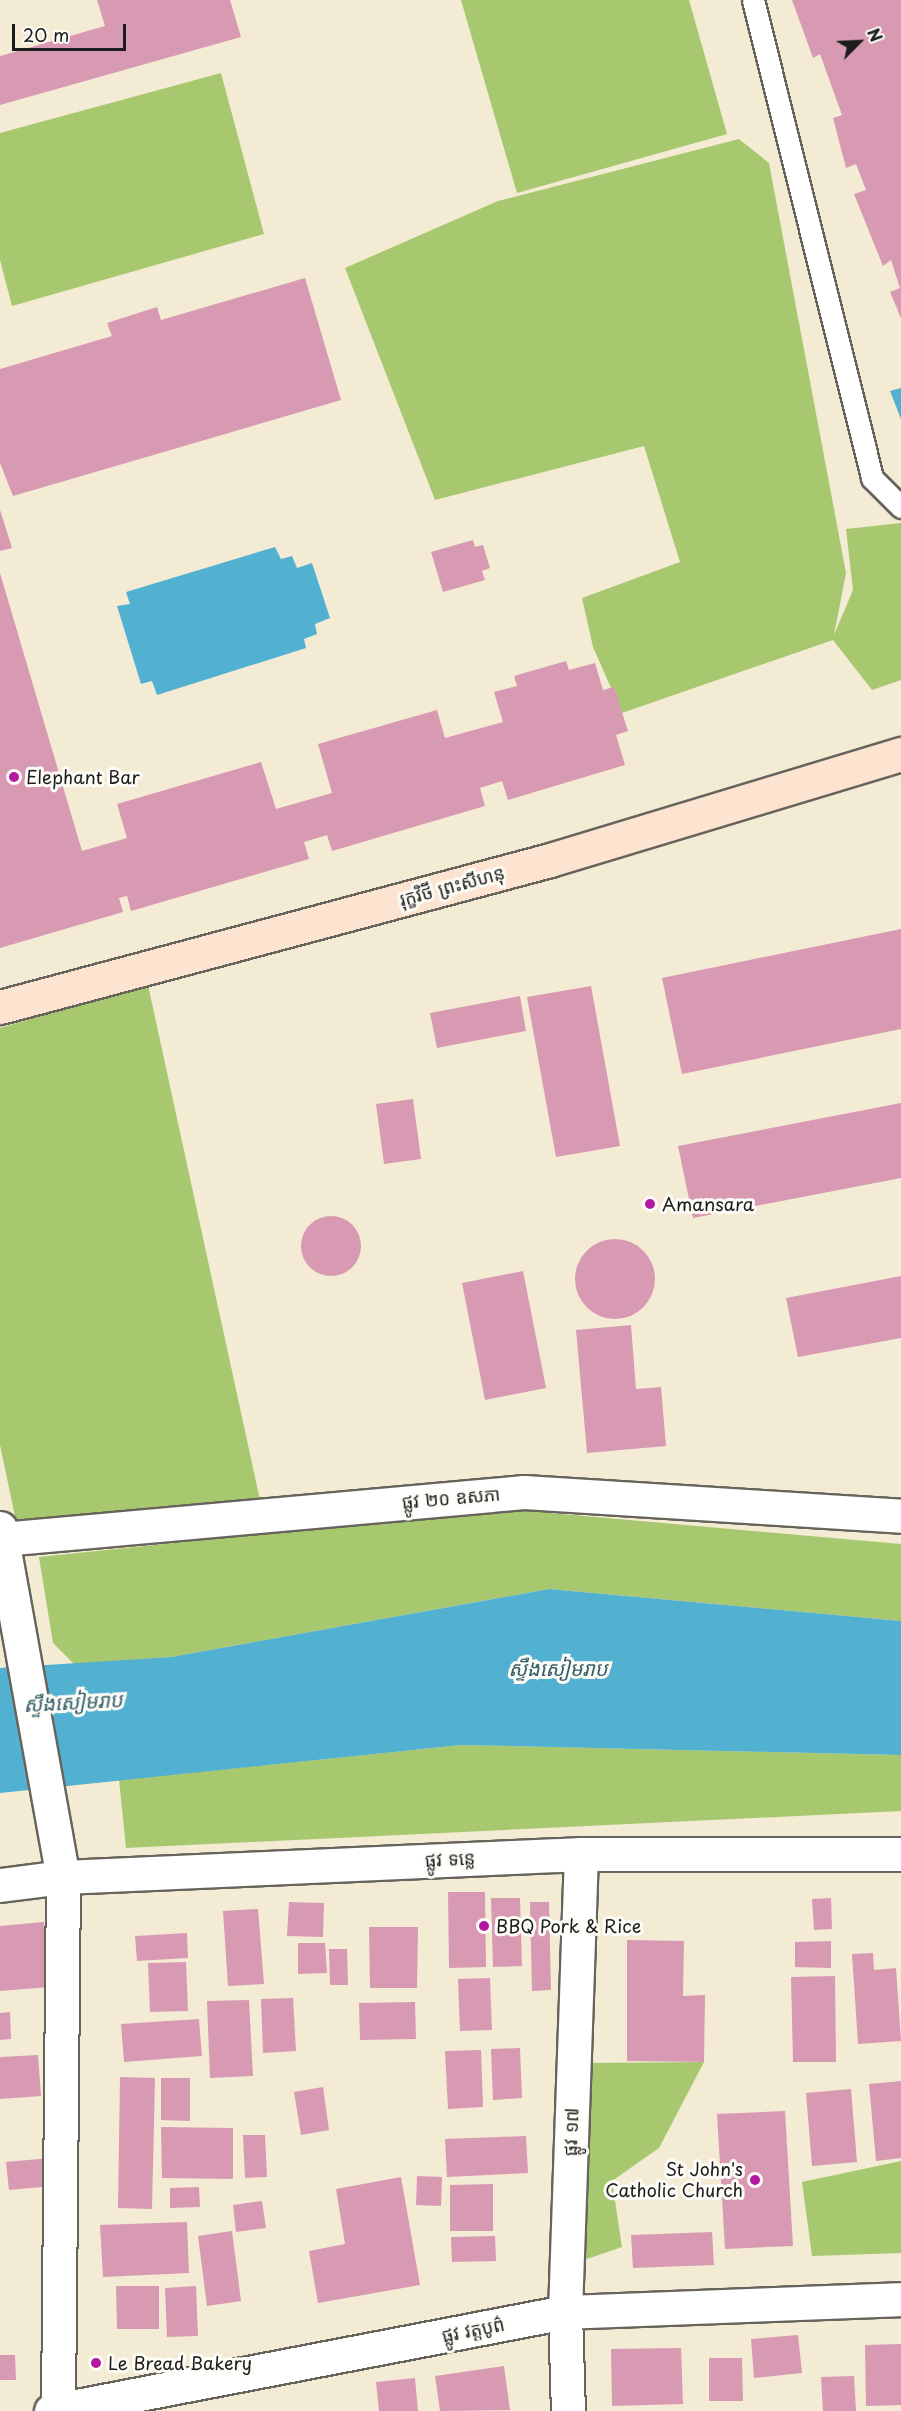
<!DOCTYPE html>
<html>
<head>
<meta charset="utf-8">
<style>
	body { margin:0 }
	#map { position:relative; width:901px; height:2411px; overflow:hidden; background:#f3ebd4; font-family:"Playpen Sans","Noto Sans Khmer",sans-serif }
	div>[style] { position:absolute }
	.green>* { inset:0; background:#a8c870 }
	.water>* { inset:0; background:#52b0d0 }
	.building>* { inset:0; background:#d89ab2 }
	.round { border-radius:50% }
	.roads { filter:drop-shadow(2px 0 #67645c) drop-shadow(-2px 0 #67645c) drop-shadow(0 2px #67645c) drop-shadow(0 -2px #67645c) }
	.service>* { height:21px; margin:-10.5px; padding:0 10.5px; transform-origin:10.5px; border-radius:10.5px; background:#fff }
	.minor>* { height:33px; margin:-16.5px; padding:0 16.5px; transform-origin:16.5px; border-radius:16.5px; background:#fff }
	.tertiary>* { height:33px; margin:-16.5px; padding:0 16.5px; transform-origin:16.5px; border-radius:16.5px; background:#fff }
	.secondary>* { height:33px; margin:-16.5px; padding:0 16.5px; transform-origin:16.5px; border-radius:16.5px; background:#fde4d1 }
	.dots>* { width:16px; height:16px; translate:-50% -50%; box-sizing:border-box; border:3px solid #fdfcf7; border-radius:50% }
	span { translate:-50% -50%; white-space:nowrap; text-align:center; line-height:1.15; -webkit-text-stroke:6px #fdfcf7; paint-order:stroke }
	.poi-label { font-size:18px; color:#1c1c1c }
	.left { translate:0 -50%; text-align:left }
	.right { translate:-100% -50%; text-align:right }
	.street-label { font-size:18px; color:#1c1c1c }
	.water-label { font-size:20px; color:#345f6d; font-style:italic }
	.north { position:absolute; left:829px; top:12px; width:60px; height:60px; -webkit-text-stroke:4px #fdfcf7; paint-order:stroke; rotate:66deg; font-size:16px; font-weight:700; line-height:24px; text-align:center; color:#1c1c1c }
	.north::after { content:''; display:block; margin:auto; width:21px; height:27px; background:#1c1c1c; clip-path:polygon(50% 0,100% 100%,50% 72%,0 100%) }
	.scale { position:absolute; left:12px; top:24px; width:114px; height:27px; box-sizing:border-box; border:3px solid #1c1c1c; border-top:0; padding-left:8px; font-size:18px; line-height:21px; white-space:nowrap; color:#1c1c1c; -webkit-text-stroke:4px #fdfcf7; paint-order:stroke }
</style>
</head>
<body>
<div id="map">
	<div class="green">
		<i style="clip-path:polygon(461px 0,689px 0,727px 134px,517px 193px)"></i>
		<i style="clip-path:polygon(221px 73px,264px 234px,12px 306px,0 260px,0 133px)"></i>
		<i style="clip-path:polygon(739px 139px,769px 163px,846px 573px,834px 635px,853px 590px,846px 529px,901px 523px,901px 680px,872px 690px,833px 640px,622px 713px,593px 647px,582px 598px,680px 562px,644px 446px,435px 500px,345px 268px,498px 201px)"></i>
		<i style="clip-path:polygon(148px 985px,260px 1500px,16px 1521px,0 1445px,0 1028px)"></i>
		<i style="clip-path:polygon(504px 1509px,901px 1544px,901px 1621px,549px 1589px,171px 1657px,74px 1664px,53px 1643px,39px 1557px)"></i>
		<i style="clip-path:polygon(461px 1745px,901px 1755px,901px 1811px,126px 1848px,119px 1780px)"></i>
		<i style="clip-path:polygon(704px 2062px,659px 2148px,612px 2181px,622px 2247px,584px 2260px,586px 2063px)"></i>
		<i style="clip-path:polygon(901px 2161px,901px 2253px,812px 2256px,802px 2182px)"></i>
	</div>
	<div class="water">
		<i style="clip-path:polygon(901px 388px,901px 419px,890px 391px)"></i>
		<i style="clip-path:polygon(275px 547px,281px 559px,292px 556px,297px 568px,312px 563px,330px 618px,315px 624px,317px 634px,304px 639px,306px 648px,157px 695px,152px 681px,141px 684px,117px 606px,130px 604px,126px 592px)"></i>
		<i style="clip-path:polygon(549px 1589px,901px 1621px,901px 1755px,461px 1745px,0 1793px,0 1668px,171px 1657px)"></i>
	</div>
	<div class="building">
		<i style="clip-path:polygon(97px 0,230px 0,241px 37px,0 105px,0 56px,105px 26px)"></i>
		<i style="clip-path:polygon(792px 0,901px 0,901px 318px,890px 292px,900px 288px,891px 260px,883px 266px,854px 194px,866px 190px,856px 164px,846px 168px,833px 118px,842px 115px,820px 54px,813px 58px)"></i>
		<i style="clip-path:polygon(305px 278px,341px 400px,13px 496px,0 463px,0 369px,112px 336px,107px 323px,157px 307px,161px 320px)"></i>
		<i style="clip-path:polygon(0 510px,12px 548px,0 551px)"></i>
		<i style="clip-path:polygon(473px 540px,475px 547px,483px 545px,490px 568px,482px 571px,485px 580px,443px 592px,431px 552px)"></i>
		<i style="clip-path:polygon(0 573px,82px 851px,127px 838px,117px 804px,261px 762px,276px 809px,332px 793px,318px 744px,437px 710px,445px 738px,503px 722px,494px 692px,517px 686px,514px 676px,566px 661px,569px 670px,595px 663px,603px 690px,614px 687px,628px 731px,616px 735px,625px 765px,508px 800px,502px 781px,480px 788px,485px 806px,332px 851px,327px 835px,304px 842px,309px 859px,131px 911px,127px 896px,119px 898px,123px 912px,0 948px)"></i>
		<i style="clip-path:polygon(901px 929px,901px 1029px,682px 1074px,662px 978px)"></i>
		<i style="clip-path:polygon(591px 986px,620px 1146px,556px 1157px,527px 997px)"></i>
		<i style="clip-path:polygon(520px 996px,526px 1031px,437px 1048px,430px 1013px)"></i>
		<i style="clip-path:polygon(413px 1099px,421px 1159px,384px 1164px,376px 1104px)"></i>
		<i style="clip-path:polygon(901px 1103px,901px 1178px,693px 1218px,678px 1146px)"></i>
		<i class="round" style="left:301px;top:1216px;width:60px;height:60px"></i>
		<i class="round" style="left:575px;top:1239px;width:80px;height:80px"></i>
		<i style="clip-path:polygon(523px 1271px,546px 1388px,485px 1400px,462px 1283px)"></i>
		<i style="clip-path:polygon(901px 1276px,901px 1338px,798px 1357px,786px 1298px)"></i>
		<i style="clip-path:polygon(631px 1325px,636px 1389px,661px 1387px,666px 1446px,587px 1453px,576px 1330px)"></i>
		<i style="clip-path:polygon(448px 1892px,485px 1892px,486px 1967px,449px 1968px)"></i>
		<i style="clip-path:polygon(491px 1898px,520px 1898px,522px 1966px,493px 1967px)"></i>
		<i style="clip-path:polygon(831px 1898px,832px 1929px,814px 1930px,812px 1899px)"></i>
		<i style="clip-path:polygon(289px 1902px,324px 1903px,323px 1937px,287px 1936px)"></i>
		<i style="clip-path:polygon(530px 1902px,549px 1902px,551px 1990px,532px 1991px)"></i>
		<i style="clip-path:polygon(258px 1909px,264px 1984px,228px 1986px,223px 1911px)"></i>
		<i style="clip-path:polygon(44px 1922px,50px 1987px,0 1991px,0 1926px)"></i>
		<i style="clip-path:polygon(369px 1927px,418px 1927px,417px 1988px,370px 1988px)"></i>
		<i style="clip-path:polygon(187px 1933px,188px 1958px,137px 1961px,135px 1936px)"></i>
		<i style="clip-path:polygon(627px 1940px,684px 1941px,683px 1996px,705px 1995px,704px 2062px,627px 2061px)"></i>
		<i style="clip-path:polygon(831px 1941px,831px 1968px,795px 1967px,795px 1942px)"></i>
		<i style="clip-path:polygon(298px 1943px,325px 1943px,327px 1973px,298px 1974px)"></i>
		<i style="clip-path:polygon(329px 1949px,347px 1949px,348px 1985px,330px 1985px)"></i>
		<i style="clip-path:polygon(873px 1953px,874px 1970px,896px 1968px,901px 2041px,858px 2044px,852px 1954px)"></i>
		<i style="clip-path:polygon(186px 1962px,188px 2011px,150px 2012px,148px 1963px)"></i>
		<i style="clip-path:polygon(835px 1976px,836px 2062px,793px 2062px,791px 1977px)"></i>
		<i style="clip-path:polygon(490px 1978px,492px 2030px,460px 2031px,458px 1979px)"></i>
		<i style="clip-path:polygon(293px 1998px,296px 2051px,263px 2053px,261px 1999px)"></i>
		<i style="clip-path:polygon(249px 2000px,253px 2076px,210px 2078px,207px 2001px)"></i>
		<i style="clip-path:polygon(415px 2002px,416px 2039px,360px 2040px,359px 2003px)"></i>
		<i style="clip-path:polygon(10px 2012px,11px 2039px,0 2040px,0 2013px)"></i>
		<i style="clip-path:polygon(199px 2019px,202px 2056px,124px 2062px,121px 2024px)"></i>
		<i style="clip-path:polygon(520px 2048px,522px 2098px,493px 2100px,491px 2049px)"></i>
		<i style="clip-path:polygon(481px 2050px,483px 2107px,448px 2109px,445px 2051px)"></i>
		<i style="clip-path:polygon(38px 2055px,41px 2096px,0 2099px,0 2057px)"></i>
		<i style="clip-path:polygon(120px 2077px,155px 2078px,152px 2209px,118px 2208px)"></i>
		<i style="clip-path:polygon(161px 2078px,190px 2078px,190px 2121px,161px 2120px)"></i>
		<i style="clip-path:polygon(901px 2081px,901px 2158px,876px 2161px,869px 2084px)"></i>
		<i style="clip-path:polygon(323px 2087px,329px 2130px,301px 2135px,294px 2092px)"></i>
		<i style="clip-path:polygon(851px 2089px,857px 2162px,812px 2166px,806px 2093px)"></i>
		<i style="clip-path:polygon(785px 2111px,793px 2246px,725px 2249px,717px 2114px)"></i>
		<i style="clip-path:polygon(161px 2127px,233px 2128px,233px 2179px,162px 2178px)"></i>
		<i style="clip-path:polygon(243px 2135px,265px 2135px,267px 2177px,245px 2178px)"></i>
		<i style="clip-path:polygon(526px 2136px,528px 2173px,447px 2177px,445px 2139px)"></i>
		<i style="clip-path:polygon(50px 2158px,53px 2186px,9px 2190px,6px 2162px)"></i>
		<i style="clip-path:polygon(417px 2176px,442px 2177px,441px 2206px,416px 2205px)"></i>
		<i style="clip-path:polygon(401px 2177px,420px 2285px,318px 2303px,309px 2251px,345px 2244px,336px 2189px)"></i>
		<i style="clip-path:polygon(493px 2184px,493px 2231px,450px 2231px,450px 2185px)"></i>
		<i style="clip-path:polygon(199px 2187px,200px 2207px,170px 2208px,170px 2188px)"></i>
		<i style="clip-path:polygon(262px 2201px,266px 2228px,236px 2232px,233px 2205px)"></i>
		<i style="clip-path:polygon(187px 2222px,189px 2273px,103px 2277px,100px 2225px)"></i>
		<i style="clip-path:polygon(232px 2231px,241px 2301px,207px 2306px,198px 2236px)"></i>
		<i style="clip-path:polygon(712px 2232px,714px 2265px,633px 2268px,631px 2235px)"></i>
		<i style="clip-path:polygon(495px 2236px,496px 2261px,452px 2262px,451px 2237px)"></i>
		<i style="clip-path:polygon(116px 2286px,159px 2286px,159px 2329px,117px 2329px)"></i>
		<i style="clip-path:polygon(196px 2286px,198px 2336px,167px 2337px,165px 2288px)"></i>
		<i style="clip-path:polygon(798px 2335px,802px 2373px,754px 2378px,751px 2339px)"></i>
		<i style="clip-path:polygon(901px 2344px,901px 2405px,866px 2406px,865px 2345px)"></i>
		<i style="clip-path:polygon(681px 2348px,683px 2404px,612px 2406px,611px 2349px)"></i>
		<i style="clip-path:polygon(0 2355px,15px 2355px,16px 2380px,0 2380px)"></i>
		<i style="clip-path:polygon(709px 2358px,742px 2358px,743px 2401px,709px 2401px)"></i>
		<i style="clip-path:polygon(504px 2366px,510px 2410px,440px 2411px,435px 2376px)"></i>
		<i style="clip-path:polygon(854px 2376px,856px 2411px,823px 2411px,821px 2377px)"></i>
		<i style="clip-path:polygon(415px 2378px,418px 2411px,379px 2411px,376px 2382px)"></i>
	</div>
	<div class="roads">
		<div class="service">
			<i style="left:753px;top:0;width:493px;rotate:76deg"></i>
			<i style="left:872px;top:478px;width:41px;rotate:45deg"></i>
		</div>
		<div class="minor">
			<i style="left:0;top:1885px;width:64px;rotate:-7.2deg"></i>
			<i style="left:565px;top:2312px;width:99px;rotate:88.3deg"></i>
		</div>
		<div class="tertiary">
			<i style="left:0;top:1528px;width:355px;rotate:79.8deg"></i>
			<i style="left:63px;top:1877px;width:533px;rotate:90.54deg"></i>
			<i style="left:2px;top:1539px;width:524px;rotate:-5.14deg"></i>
			<i style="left:524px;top:1492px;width:378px;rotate:3.6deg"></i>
			<i style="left:63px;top:1877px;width:519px;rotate:-2.54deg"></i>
			<i style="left:581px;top:1854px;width:320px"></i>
			<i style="left:565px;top:2312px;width:458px;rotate:-88deg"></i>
			<i style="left:51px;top:2411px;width:523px;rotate:-10.9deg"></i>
			<i style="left:565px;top:2312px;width:336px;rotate:-2.2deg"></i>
		</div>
		<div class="secondary">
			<i style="left:0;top:1007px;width:569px;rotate:-14.96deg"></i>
			<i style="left:550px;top:860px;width:367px;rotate:-16.8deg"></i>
		</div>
	</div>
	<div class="dots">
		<i style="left:14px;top:777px;background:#b5179e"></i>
		<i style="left:650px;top:1204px;background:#b5179e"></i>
		<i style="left:484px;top:1926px;background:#b5179e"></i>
		<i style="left:755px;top:2180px;background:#b5179e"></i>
		<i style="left:96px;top:2363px;background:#b5179e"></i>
	</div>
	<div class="poi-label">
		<span class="left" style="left:26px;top:777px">Elephant Bar</span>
		<span class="left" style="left:662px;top:1204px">Amansara</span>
		<span class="left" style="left:496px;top:1926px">BBQ Pork &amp; Rice</span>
		<span class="right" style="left:743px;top:2180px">St John's<br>Catholic Church</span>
		<span class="left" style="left:108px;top:2363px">Le Bread Bakery</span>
	</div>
	<div class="street-label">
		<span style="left:452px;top:886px;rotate:-15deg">រុក្ខវិថី ព្រះសីហនុ</span>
		<span style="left:451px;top:1498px;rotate:-5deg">ផ្លូវ ២០ ឧសភា</span>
		<span style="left:450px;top:1859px;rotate:-3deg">ផ្លូវ ទន្លេ</span>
		<span style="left:571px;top:2132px;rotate:-88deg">ផ្លូវ ១៧</span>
		<span style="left:473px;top:2330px;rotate:-11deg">ផ្លូវ វត្តបូព៌</span>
	</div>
	<div class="water-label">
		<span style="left:558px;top:1668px">ស្ទឹងសៀមរាប</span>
		<span style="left:73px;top:1702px;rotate:-3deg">ស្ទឹងសៀមរាប</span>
	</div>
	<div class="north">N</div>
	<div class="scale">20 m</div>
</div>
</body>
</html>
